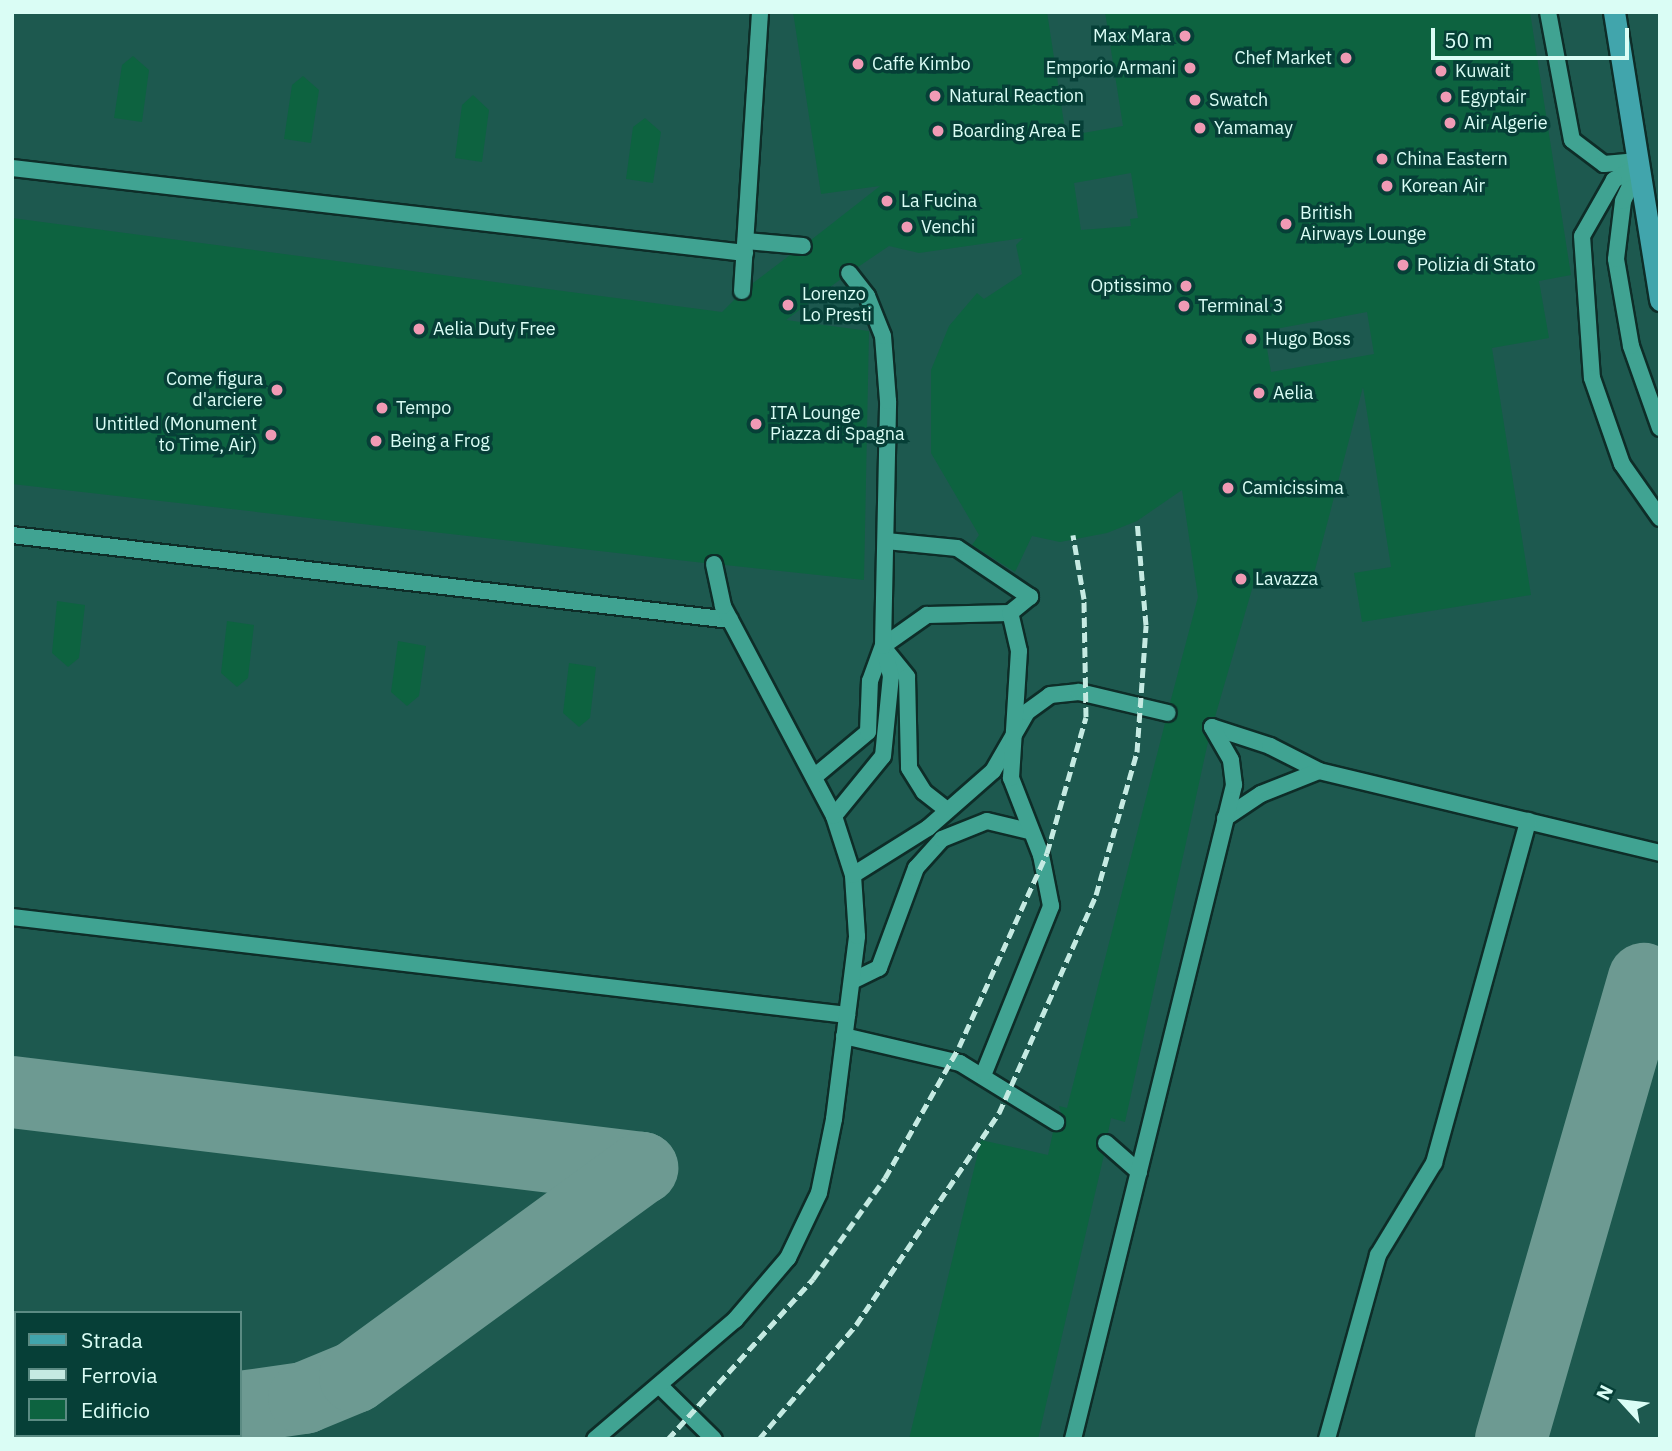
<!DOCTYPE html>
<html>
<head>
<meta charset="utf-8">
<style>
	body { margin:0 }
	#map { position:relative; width:1672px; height:1451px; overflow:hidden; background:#154a41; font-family:"IBM Plex Sans",sans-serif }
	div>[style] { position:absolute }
	.built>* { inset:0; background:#1d594f }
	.taxiway>* { height:72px; margin:-36px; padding:0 36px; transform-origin:36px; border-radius:36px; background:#6d9a92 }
	.building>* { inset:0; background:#0d6340 }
	.roads { filter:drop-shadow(2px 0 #0e2d28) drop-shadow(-2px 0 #0e2d28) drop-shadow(0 2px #0e2d28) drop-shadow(0 -2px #0e2d28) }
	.lane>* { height:16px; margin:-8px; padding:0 8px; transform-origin:8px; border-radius:8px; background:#40a392 }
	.secondary>* { height:21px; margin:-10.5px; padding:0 10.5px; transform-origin:10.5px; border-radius:10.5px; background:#41a5ac }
	.rail>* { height:5px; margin-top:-2.5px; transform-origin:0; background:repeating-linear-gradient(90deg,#c5eae2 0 10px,transparent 0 15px) }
	.dots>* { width:19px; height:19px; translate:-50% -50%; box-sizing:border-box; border:4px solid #063f37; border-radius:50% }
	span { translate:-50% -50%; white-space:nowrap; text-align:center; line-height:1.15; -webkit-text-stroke:7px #063f37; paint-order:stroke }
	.poi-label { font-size:18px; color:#dafdf5 }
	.right { translate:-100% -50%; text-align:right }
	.left { translate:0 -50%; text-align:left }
	.frame { position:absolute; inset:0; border:14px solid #dafdf5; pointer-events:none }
	.legend { position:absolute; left:14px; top:1311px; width:228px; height:126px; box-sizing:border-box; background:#063f37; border:2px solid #5b8b83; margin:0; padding:9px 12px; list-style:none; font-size:21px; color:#dafdf5 }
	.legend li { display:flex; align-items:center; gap:14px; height:35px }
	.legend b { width:35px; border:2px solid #5b8b83 }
	.north { position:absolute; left:1588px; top:1367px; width:70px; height:70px; -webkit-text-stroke:5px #063f37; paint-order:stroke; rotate:297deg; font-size:19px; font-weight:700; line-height:28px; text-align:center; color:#dafdf5 }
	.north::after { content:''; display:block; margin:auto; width:24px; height:32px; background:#dafdf5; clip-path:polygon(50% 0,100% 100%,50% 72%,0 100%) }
	.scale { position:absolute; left:1431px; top:28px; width:198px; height:32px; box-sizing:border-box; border:4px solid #dafdf5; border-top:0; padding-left:9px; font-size:21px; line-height:24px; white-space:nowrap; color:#dafdf5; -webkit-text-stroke:5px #063f37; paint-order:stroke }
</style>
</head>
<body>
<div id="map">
	<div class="built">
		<i style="clip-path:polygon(evenodd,12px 12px,1660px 12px,1660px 1439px,12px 1439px,12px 12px,16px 1313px,240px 1313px,240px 1435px,16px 1435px,16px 1313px)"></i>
	</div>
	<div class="taxiway">
		<i style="left:12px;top:1092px;width:635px;rotate:6.88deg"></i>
		<i style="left:12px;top:1385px;width:4px"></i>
		<i style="left:240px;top:1407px;width:65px;rotate:-8deg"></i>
		<i style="left:304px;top:1398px;width:55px;rotate:-22.4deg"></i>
		<i style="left:355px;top:1377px;width:355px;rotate:-36.1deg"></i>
		<i style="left:1511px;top:1439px;width:479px;rotate:-73.9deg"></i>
	</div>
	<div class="building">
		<i style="clip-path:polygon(evenodd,793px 12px,1047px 12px,1066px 136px,1123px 126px,1105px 12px,1530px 12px,1571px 275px,1539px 281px,1549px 338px,1492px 348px,1531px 595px,1362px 622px,1354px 573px,1391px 567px,1363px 387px,1311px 585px,1257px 572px,1215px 717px,1202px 724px,1208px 742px,1125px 1122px,1111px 1118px,1108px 1133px,1096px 1140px,1104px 1155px,1038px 1439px,909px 1439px,981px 1140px,1048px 1155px,1053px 1132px,1065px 1127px,1059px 1106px,1067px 1108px,1165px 723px,1178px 716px,1170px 703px,1198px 597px,1182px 490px,1137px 521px,1107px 533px,1060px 542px,1032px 536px,1015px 572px,972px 545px,979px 535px,931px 453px,931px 370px,949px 326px,977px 293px,984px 299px,1022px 274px,1016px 245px,1023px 238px,919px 253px,889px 246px,858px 267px,843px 264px,841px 279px,786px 320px,869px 331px,864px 580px,725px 565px,717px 554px,704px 563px,12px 484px,12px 218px,722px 312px,735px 299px,747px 300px,753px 283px,790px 255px,808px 255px,811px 240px,880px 186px,821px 194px,793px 12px,1131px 173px,1138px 218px,1130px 219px,1131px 226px,1081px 230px,1074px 183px,1131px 173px,793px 12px,1367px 312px,1374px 354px,1271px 372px,1264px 331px,1367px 312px)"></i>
		<i style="clip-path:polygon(133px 56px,149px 70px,142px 122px,114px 118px,122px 65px)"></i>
		<i style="clip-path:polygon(303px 76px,319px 90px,311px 143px,284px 139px,292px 85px)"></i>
		<i style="clip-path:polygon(473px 95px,489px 110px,482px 162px,455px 158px,462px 105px)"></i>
		<i style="clip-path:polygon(645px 118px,661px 132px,653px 183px,626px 179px,633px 127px)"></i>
		<i style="clip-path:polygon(57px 601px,85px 605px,79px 658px,68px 667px,52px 653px)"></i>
		<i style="clip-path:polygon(227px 621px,254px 625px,248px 678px,237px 687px,221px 673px)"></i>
		<i style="clip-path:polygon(398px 641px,426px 646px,419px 696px,407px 706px,391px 692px)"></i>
		<i style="clip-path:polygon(569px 663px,596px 667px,590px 718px,579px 727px,563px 713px)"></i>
	</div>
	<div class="roads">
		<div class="lane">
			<i style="left:1548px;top:12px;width:130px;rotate:79.4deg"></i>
			<i style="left:1572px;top:140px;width:40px;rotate:37deg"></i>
			<i style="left:1604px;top:164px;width:34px;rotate:-5deg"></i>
			<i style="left:12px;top:168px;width:738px;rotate:6.61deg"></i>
			<i style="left:746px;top:241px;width:57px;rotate:5deg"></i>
			<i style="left:742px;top:291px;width:280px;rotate:-86.3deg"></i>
			<i style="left:1660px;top:428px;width:87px;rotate:-109.5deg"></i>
			<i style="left:1631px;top:346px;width:88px;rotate:-99.8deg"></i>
			<i style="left:1616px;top:259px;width:58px;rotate:-83.1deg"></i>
			<i style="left:1623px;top:201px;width:38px;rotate:-65deg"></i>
			<i style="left:1639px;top:166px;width:29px;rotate:151deg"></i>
			<i style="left:1614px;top:180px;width:64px;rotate:119.7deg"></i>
			<i style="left:1582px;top:236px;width:142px;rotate:86deg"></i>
			<i style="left:1592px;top:378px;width:91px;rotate:70.8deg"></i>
			<i style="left:1622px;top:464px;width:66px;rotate:54.9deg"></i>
			<i style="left:12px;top:535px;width:723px;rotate:6.75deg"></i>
			<i style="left:887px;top:652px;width:32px;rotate:51deg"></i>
			<i style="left:907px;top:677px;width:91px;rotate:88.7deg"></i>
			<i style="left:909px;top:768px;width:28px;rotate:58deg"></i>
			<i style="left:924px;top:792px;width:28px;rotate:38deg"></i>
			<i style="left:1212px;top:727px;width:61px;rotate:18.1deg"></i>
			<i style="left:1270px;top:746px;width:55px;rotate:27deg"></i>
			<i style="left:1319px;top:771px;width:351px;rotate:13.5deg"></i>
			<i style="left:814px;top:777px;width:70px;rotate:-39.8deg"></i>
			<i style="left:868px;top:732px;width:51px;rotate:-87.8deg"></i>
			<i style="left:870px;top:681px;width:37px;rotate:-70deg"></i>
			<i style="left:883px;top:646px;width:54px;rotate:-35.2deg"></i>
			<i style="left:927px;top:615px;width:83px;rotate:-1.4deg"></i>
			<i style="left:1010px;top:613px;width:26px;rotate:-39deg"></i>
			<i style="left:1030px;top:597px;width:88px;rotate:-146.1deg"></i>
			<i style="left:957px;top:548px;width:71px;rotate:-174.4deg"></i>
			<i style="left:834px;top:816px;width:77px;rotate:-50.8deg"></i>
			<i style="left:883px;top:756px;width:80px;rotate:-84.3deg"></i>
			<i style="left:891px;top:676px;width:31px;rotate:-105deg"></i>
			<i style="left:883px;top:646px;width:245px;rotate:-88.8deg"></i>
			<i style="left:888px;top:401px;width:65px;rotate:-94.4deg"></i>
			<i style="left:883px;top:336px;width:43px;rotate:-111.8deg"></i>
			<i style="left:867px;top:296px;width:29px;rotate:-128deg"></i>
			<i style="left:1225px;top:818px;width:43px;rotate:-33.7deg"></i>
			<i style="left:1261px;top:794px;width:62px;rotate:-21.6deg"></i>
			<i style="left:853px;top:875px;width:89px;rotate:-32.1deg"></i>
			<i style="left:928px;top:828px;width:86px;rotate:-41.2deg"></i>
			<i style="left:993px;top:771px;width:68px;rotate:-60deg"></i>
			<i style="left:1027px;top:712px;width:29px;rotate:-36deg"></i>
			<i style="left:1050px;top:695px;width:29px;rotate:-6deg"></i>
			<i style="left:1079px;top:692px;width:91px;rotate:13.3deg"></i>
			<i style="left:12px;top:917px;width:841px;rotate:6.69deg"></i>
			<i style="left:852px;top:981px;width:30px;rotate:-26deg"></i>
			<i style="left:879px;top:968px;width:107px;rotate:-69.7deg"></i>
			<i style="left:916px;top:868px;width:39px;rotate:-48deg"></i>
			<i style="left:942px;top:839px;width:48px;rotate:-21.8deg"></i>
			<i style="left:987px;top:821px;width:43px;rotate:13.4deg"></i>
			<i style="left:844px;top:1036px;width:119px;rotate:13.1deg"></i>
			<i style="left:960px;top:1063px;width:113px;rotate:31.6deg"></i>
			<i style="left:984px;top:1073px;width:180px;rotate:-68.1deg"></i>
			<i style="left:1051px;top:906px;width:52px;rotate:-101.1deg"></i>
			<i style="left:1041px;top:855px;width:83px;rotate:-111.3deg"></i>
			<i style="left:1011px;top:778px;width:127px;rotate:-86.4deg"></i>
			<i style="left:1019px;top:651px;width:39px;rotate:-103deg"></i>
			<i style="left:1106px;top:1143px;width:44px;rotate:41.3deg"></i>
			<i style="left:661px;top:1387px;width:74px;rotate:44.5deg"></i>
			<i style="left:595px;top:1439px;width:184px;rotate:-40.4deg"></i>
			<i style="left:735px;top:1320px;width:82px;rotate:-49.5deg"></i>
			<i style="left:788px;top:1258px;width:72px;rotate:-64.5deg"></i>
			<i style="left:819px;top:1193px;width:76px;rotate:-78.5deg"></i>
			<i style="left:834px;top:1119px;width:184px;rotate:-82.8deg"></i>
			<i style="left:857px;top:936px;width:61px;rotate:-93.8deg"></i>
			<i style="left:853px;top:875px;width:62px;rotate:-107.9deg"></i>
			<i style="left:834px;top:816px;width:238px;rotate:-117.9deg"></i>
			<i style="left:723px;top:606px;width:43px;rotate:-102.1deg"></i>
			<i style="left:1073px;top:1439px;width:674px;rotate:-76.17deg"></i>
			<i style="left:1234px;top:785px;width:25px;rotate:-97deg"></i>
			<i style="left:1231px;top:760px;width:38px;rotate:-120deg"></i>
			<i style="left:1327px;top:1439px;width:191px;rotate:-74.5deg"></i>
			<i style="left:1378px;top:1255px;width:108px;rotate:-58.7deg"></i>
			<i style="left:1434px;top:1163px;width:355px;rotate:-74.6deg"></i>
		</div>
		<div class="secondary">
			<i style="left:1614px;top:12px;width:292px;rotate:80.9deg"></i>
		</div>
	</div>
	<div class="rail">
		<i style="left:668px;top:1439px;width:216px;rotate:-47.8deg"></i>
		<i style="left:813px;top:1279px;width:124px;rotate:-54.5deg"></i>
		<i style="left:885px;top:1178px;width:150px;rotate:-60.5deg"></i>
		<i style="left:959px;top:1047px;width:213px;rotate:-65.6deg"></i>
		<i style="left:1047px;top:853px;width:141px;rotate:-74deg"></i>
		<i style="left:1086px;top:717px;width:118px;rotate:-91deg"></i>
		<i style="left:1084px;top:599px;width:65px;rotate:-99.8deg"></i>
		<i style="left:759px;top:1439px;width:150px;rotate:-49.6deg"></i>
		<i style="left:856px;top:1325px;width:256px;rotate:-56deg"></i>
		<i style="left:999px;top:1113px;width:239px;rotate:-66deg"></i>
		<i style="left:1096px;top:895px;width:149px;rotate:-74deg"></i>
		<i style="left:1137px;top:752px;width:127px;rotate:-85.9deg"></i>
		<i style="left:1146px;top:625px;width:104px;rotate:-94.9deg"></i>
	</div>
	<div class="dots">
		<i style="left:1185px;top:36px;background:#f09ab5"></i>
		<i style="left:1346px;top:58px;background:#f09ab5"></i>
		<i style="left:858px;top:64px;background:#f09ab5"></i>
		<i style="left:1190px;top:68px;background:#f09ab5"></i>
		<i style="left:1441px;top:71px;background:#f09ab5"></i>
		<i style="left:935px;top:96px;background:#f09ab5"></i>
		<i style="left:1446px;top:97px;background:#f09ab5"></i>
		<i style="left:1195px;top:100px;background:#f09ab5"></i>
		<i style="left:1450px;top:123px;background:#f09ab5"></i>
		<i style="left:1200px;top:128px;background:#f09ab5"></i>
		<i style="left:938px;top:131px;background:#f09ab5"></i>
		<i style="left:1382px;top:159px;background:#f09ab5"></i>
		<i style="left:1387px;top:186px;background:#f09ab5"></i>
		<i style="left:887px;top:201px;background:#f09ab5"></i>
		<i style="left:1286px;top:224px;background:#f09ab5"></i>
		<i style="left:907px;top:227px;background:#f09ab5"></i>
		<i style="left:1403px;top:265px;background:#f09ab5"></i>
		<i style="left:1186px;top:286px;background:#f09ab5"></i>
		<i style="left:788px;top:305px;background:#f09ab5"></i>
		<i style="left:1184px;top:306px;background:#f09ab5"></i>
		<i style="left:419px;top:329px;background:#f09ab5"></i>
		<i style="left:1251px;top:339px;background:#f09ab5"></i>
		<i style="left:277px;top:390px;background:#f09ab5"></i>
		<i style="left:1259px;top:393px;background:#f09ab5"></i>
		<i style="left:382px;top:408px;background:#f09ab5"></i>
		<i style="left:756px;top:424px;background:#f09ab5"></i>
		<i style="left:271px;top:435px;background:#f09ab5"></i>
		<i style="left:376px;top:441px;background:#f09ab5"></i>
		<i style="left:1228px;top:488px;background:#f09ab5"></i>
		<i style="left:1241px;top:579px;background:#f09ab5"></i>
	</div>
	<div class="poi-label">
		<span class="right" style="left:1171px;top:36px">Max Mara</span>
		<span class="right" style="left:1332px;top:58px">Chef Market</span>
		<span class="left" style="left:872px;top:64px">Caffe Kimbo</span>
		<span class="right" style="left:1176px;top:68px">Emporio Armani</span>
		<span class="left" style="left:1455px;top:71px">Kuwait</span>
		<span class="left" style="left:949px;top:96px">Natural Reaction</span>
		<span class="left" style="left:1460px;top:97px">Egyptair</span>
		<span class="left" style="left:1209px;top:100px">Swatch</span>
		<span class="left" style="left:1464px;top:123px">Air Algerie</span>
		<span class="left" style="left:1214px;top:128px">Yamamay</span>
		<span class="left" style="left:952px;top:131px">Boarding Area E</span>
		<span class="left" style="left:1396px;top:159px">China Eastern</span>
		<span class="left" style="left:1401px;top:186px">Korean Air</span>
		<span class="left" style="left:901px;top:201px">La Fucina</span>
		<span class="left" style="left:1300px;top:224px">British<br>Airways Lounge</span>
		<span class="left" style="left:921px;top:227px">Venchi</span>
		<span class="left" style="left:1417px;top:265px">Polizia di Stato</span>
		<span class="right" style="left:1172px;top:286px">Optissimo</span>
		<span class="left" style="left:802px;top:305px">Lorenzo<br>Lo Presti</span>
		<span class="left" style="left:1198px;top:306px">Terminal 3</span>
		<span class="left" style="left:433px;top:329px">Aelia Duty Free</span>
		<span class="left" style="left:1265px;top:339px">Hugo Boss</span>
		<span class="right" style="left:263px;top:390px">Come figura<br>d'arciere</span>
		<span class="left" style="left:1273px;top:393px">Aelia</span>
		<span class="left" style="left:396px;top:408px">Tempo</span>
		<span class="left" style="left:770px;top:424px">ITA Lounge<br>Piazza di Spagna</span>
		<span class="right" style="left:257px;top:435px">Untitled (Monument<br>to Time, Air)</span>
		<span class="left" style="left:390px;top:441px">Being a Frog</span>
		<span class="left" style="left:1242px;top:488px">Camicissima</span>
		<span class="left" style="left:1255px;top:579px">Lavazza</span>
	</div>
	<div class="frame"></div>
	<ul class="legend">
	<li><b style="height:9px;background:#41a5ac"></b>Strada</li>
	<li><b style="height:9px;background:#c5eae2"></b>Ferrovia</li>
	<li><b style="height:19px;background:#0d6340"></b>Edificio</li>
	</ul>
	<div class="north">N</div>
	<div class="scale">50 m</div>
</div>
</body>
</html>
